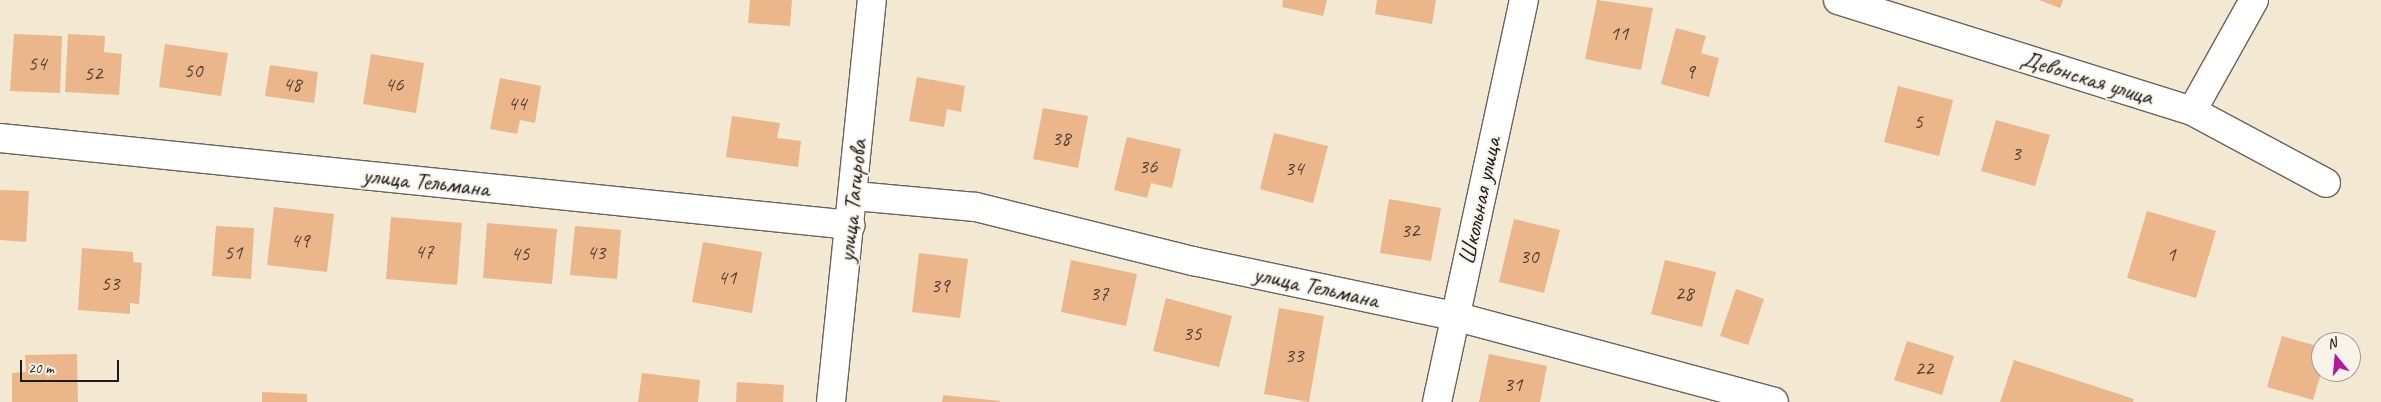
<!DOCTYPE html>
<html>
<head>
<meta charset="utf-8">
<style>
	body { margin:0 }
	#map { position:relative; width:2381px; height:402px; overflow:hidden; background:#f3e9d3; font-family:Caveat,sans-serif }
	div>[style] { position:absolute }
	.building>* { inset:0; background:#eab68a }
	.roads { filter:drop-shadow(1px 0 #67645c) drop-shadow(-1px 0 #67645c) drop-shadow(0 1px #67645c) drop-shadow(0 -1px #67645c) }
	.minor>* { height:28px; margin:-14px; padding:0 14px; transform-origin:14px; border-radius:14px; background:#fff }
	.tertiary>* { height:28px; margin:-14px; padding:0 14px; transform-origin:14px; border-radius:14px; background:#fff }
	span { translate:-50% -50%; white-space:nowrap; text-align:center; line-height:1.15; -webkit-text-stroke:4px #f7f3e8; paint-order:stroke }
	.number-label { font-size:21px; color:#504238 }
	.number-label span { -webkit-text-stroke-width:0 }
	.street-label { font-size:24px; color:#1c1c1c }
	.north { position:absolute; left:2311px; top:332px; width:50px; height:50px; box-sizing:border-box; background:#f7f3e8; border:1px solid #9f9d96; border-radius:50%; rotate:343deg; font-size:14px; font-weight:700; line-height:20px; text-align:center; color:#1c1c1c }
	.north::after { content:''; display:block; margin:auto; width:18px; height:22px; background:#b5179e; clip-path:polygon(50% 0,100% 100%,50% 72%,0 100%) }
	.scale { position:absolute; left:20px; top:360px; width:99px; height:22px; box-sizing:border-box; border:2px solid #1c1c1c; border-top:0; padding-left:6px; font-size:15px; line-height:18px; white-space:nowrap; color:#1c1c1c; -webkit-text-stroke:4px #f7f3e8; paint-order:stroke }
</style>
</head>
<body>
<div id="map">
	<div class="building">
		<i style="clip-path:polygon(750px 0,792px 0,790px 26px,748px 23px)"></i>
		<i style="clip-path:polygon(1283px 0,1327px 0,1323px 16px,1282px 7px)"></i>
		<i style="clip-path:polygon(1377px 0,1436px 0,1432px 24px,1375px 14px)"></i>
		<i style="clip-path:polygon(1597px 0,1653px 8px,1641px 70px,1585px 59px)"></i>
		<i style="clip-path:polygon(2039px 0,2063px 0,2060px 8px)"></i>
		<i style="clip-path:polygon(1676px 28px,1706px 36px,1701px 53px,1719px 58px,1709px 97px,1661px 84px)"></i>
		<i style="clip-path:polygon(14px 34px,62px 36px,60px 93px,10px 91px)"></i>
		<i style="clip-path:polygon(68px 34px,105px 36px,104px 52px,122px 54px,119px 95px,65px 92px)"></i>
		<i style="clip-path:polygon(165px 44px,228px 53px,221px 96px,159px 87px)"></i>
		<i style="clip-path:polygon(371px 54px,424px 63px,416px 113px,363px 104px)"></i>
		<i style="clip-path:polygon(270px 65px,318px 72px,314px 103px,265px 96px)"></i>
		<i style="clip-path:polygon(917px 77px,965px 86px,961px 112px,947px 109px,944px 127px,909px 121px)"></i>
		<i style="clip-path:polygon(500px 78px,541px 86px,535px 123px,520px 120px,517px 134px,490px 129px)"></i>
		<i style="clip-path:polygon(1898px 86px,1953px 100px,1939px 156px,1884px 142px)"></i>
		<i style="clip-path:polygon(1043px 108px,1088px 116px,1078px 168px,1033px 159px)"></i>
		<i style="clip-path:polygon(732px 116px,780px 123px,777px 138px,801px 141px,798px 167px,726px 157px)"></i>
		<i style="clip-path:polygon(1996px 120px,2050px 135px,2035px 186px,1981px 171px)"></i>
		<i style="clip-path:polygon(1274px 133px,1328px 146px,1313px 203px,1260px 189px)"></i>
		<i style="clip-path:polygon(1127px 137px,1181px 149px,1172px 188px,1151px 183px,1147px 198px,1114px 190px)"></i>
		<i style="clip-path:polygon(0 190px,29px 191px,26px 242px,0 240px)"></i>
		<i style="clip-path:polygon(1389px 199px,1441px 208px,1431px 261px,1380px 253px)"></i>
		<i style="clip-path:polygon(274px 207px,334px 214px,327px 272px,267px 265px)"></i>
		<i style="clip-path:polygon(2147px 211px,2216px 231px,2196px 298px,2127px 278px)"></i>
		<i style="clip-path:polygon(391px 217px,462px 223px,457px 285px,386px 279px)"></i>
		<i style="clip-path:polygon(1514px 219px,1560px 230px,1544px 293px,1499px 282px)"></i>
		<i style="clip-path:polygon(487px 223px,557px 229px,552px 284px,483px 278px)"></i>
		<i style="clip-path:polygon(216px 226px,254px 228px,251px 279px,212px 276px)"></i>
		<i style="clip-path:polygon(575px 226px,621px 230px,617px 279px,570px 275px)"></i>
		<i style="clip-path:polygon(703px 242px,762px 252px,752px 313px,692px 302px)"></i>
		<i style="clip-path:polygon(82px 248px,133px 252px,133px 262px,142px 263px,139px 304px,130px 303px,130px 314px,78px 310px)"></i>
		<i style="clip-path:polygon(919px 253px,968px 259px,960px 318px,912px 312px)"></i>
		<i style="clip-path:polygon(1071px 260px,1137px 274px,1126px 326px,1061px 312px)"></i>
		<i style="clip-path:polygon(1665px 260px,1716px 272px,1702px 327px,1651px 314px)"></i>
		<i style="clip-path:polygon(1736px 289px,1764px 299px,1748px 345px,1720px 336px)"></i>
		<i style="clip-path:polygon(1166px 298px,1232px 316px,1219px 367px,1153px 351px)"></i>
		<i style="clip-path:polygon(1279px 308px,1324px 316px,1309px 402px,1264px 394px)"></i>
		<i style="clip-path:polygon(2282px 336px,2321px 347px,2321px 373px,2313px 400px,2267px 387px)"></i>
		<i style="clip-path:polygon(1907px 341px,1954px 356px,1942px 395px,1894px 380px)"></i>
		<i style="clip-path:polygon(77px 354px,78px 402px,12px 402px,12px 373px,26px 372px,25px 355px)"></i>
		<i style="clip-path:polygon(1489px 354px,1547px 366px,1540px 402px,1479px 402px)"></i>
		<i style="clip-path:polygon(2014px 360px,2134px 399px,2133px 402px,2000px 402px)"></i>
		<i style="clip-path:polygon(642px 373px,700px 380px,698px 402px,638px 402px)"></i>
		<i style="clip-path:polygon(737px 382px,784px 385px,783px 402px,736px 402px)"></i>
		<i style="clip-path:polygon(262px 392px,307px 394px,307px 402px,262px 402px)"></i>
		<i style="clip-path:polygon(943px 395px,1000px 401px,1000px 402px,942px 402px)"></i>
	</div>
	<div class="roads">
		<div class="minor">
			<i style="left:1838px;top:0;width:371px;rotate:17.4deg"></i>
			<i style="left:2192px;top:111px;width:152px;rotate:28.2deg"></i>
			<i style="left:2192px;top:111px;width:127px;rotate:-60.8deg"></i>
			<i style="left:0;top:138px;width:855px;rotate:5.84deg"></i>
			<i style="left:855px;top:196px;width:121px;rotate:5.2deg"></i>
			<i style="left:976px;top:207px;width:224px;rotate:14deg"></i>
			<i style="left:1193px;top:261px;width:267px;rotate:11.9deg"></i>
			<i style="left:1454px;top:316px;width:331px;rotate:15deg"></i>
			<i style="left:1437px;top:402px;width:411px;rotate:-77.8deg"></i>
		</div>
		<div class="tertiary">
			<i style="left:831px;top:402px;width:404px;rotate:-84.2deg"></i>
		</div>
	</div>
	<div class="number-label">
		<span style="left:1619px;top:33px">11</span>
		<span style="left:37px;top:63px">54</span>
		<span style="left:193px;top:70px">50</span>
		<span style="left:1690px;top:71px">9</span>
		<span style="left:93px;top:73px">52</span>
		<span style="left:292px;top:84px">48</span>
		<span style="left:394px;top:84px">46</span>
		<span style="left:517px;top:103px">44</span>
		<span style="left:1918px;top:121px">5</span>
		<span style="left:1061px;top:138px">38</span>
		<span style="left:2016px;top:153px">3</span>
		<span style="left:1148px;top:166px">36</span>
		<span style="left:1294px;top:168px">34</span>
		<span style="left:1410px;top:230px">32</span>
		<span style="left:300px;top:240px">49</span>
		<span style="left:424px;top:251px">47</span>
		<span style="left:233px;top:252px">51</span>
		<span style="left:596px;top:252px">43</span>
		<span style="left:520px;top:253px">45</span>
		<span style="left:2171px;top:254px">1</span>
		<span style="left:1529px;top:256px">30</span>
		<span style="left:727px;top:277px">41</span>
		<span style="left:110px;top:283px">53</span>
		<span style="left:940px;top:285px">39</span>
		<span style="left:1099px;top:293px">37</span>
		<span style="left:1684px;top:293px">28</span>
		<span style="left:1192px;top:333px">35</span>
		<span style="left:1294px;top:355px">33</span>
		<span style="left:1924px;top:368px">22</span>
		<span style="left:1513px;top:384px">31</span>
	</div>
	<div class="street-label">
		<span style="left:2087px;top:78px;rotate:17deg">Девонская улица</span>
		<span style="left:426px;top:182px;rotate:6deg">улица Тельмана</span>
		<span style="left:853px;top:201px;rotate:-84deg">улица Тагирова</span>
		<span style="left:1480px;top:201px;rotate:-78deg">Школьная улица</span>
		<span style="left:1316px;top:287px;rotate:12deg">улица Тельмана</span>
	</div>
	<div class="north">N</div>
	<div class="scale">20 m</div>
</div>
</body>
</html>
